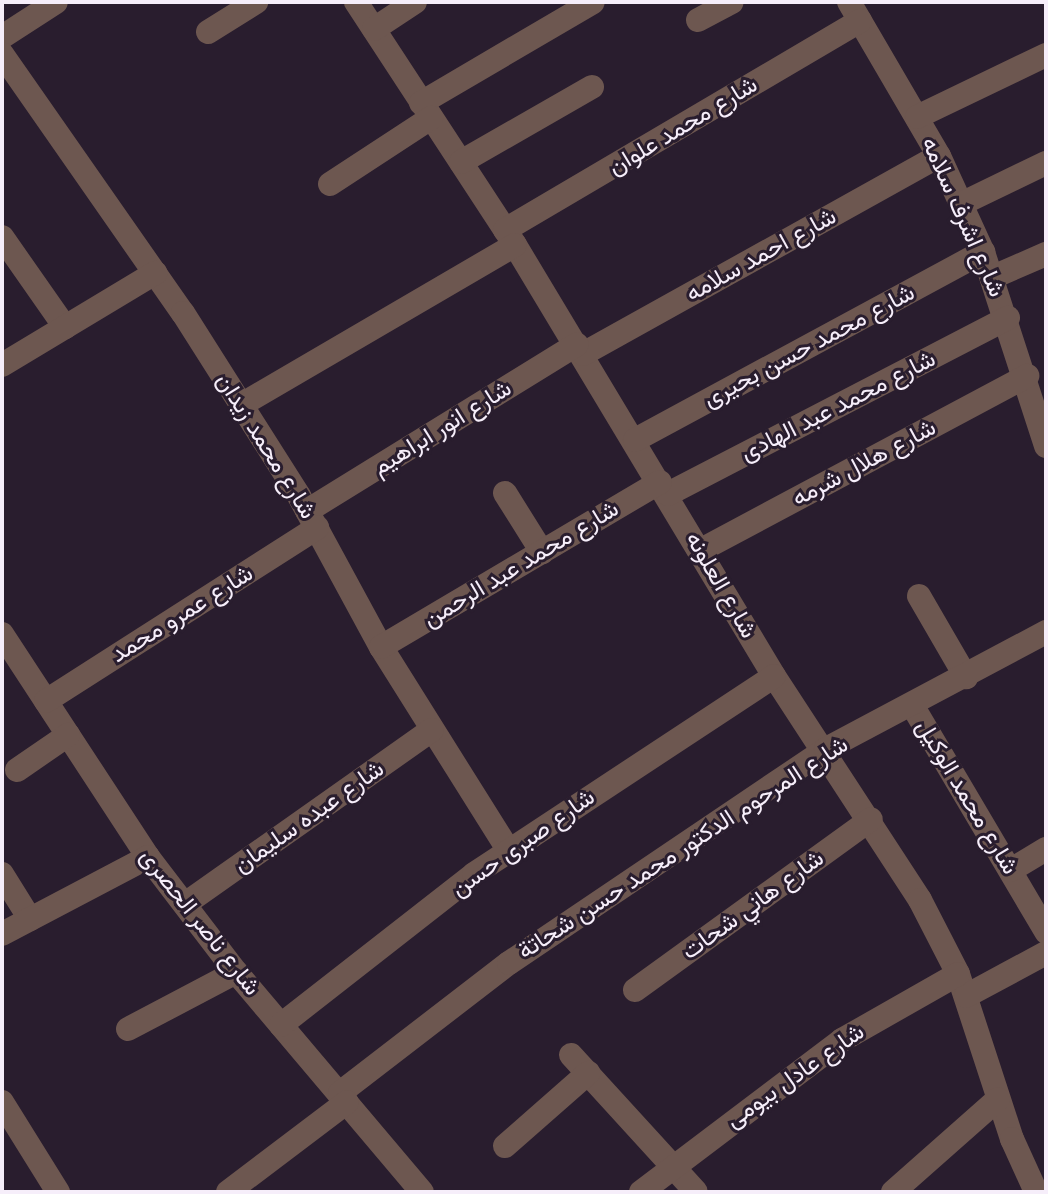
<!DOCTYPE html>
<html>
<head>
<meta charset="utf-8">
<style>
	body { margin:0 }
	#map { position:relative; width:1048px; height:1194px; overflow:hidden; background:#291d2e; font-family:"Nunito Sans",Vazirmatn,sans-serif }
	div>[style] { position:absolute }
	.street>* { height:24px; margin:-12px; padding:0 12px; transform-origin:12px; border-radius:12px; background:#6d5750 }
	span { translate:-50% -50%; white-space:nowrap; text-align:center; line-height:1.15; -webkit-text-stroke:6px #291d2e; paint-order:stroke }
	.street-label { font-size:24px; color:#f6eefa }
	.frame { position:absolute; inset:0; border:4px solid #f6eefa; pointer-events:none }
</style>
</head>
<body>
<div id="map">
	<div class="street">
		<i style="left:356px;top:2px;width:290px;rotate:56.8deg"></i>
		<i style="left:515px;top:245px;width:503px;rotate:59deg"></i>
		<i style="left:774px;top:676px;width:267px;rotate:56.9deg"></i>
		<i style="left:920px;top:900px;width:83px;rotate:62.8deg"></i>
		<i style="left:958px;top:974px;width:174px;rotate:71.9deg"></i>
		<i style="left:1012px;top:1139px;width:58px;rotate:65.6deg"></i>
		<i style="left:849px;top:2px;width:178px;rotate:59.7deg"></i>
		<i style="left:939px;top:156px;width:106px;rotate:65.4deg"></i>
		<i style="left:983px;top:252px;width:204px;rotate:72deg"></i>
		<i style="left:698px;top:20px;width:38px;rotate:-28deg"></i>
		<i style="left:374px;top:29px;width:49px;rotate:-33.4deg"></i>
		<i style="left:208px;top:32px;width:57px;rotate:-32deg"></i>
		<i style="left:2px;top:37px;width:64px;rotate:-32.9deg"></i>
		<i style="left:2px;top:54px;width:316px;rotate:55.1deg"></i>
		<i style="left:183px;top:313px;width:217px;rotate:57.6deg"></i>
		<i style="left:299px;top:496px;width:172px;rotate:61.5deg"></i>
		<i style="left:381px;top:647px;width:241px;rotate:57.9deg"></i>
		<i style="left:421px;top:103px;width:199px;rotate:-30.4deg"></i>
		<i style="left:917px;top:117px;width:143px;rotate:-25.7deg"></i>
		<i style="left:461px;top:162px;width:151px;rotate:-29.8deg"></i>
		<i style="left:330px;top:184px;width:121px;rotate:-33.2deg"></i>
		<i style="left:961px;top:204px;width:94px;rotate:-25.8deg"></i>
		<i style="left:505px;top:230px;width:412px;rotate:-30.5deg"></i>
		<i style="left:2px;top:237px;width:110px;rotate:55deg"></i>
		<i style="left:993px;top:277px;width:58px;rotate:-23.5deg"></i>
		<i style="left:583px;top:354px;width:407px;rotate:-29.1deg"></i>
		<i style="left:2px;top:365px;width:179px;rotate:-31deg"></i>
		<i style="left:241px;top:405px;width:317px;rotate:-30.3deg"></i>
		<i style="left:635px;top:440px;width:396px;rotate:-28.4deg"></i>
		<i style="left:505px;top:493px;width:70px;rotate:57.9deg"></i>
		<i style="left:668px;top:494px;width:383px;rotate:-27.4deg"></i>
		<i style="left:307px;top:511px;width:317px;rotate:-31.7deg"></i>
		<i style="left:701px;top:550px;width:370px;rotate:-28.1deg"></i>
		<i style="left:919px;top:596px;width:94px;rotate:59.9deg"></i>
		<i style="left:2px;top:634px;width:267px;rotate:56.8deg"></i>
		<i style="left:148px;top:857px;width:145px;rotate:52.6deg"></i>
		<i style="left:236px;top:972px;width:288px;rotate:49.8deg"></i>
		<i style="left:381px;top:647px;width:324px;rotate:-30.6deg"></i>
		<i style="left:46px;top:701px;width:322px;rotate:-32.6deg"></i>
		<i style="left:912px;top:705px;width:264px;rotate:59.4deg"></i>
		<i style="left:17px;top:770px;width:62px;rotate:-34.5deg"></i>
		<i style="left:1011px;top:870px;width:41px;rotate:-31deg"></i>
		<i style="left:2px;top:874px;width:53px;rotate:58.1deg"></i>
		<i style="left:185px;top:904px;width:302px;rotate:-35.2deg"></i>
		<i style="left:2px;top:934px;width:165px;rotate:-27.8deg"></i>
		<i style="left:635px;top:990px;width:291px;rotate:-35.9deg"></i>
		<i style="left:966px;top:996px;width:91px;rotate:-28.3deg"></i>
		<i style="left:281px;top:1025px;width:245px;rotate:-38deg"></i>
		<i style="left:474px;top:874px;width:359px;rotate:-33.4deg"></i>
		<i style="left:128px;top:1029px;width:122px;rotate:-27.8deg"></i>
		<i style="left:571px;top:1055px;width:185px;rotate:47.6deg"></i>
		<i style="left:340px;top:1093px;width:213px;rotate:-37.6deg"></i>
		<i style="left:509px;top:963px;width:382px;rotate:-34deg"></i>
		<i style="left:826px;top:749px;width:249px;rotate:-28deg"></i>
		<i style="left:2px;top:1102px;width:106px;rotate:58.1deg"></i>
		<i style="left:505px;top:1146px;width:111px;rotate:-41.3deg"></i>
		<i style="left:228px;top:1192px;width:149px;rotate:-37.1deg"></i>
		<i style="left:641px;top:1192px;width:252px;rotate:-37.1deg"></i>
		<i style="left:842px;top:1040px;width:133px;rotate:-29.6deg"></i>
		<i style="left:893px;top:1192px;width:140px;rotate:-41.5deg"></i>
	</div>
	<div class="street-label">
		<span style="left:683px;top:126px;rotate:-31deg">شارع محمد علوان</span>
		<span style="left:963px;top:217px;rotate:66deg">شارع اشرف سلامه</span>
		<span style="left:761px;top:255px;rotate:-29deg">شارع احمد سلامه</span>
		<span style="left:809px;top:346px;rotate:-28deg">شارع محمد حسن بحيرى</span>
		<span style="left:838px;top:406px;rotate:-27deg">شارع محمد عبد الهادى</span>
		<span style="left:442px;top:428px;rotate:-32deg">شارع انور ابراهيم</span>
		<span style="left:266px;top:446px;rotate:58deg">شارع محمد زيدان</span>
		<span style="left:864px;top:463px;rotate:-28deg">شارع هلال شرمه</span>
		<span style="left:521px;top:564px;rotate:-31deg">شارع محمد عبد الرحمن</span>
		<span style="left:721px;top:585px;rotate:60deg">شارع العلونه</span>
		<span style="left:182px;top:614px;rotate:-32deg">شارع عمرو محمد</span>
		<span style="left:967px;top:797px;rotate:59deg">شارع محمد الوكيل</span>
		<span style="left:309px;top:817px;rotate:-35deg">شارع عبده سليمان</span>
		<span style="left:523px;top:843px;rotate:-35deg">شارع صبرى حسن</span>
		<span style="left:683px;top:848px;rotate:-33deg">شارع المرحوم الدكتور محمد حسن شحاتة</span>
		<span style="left:753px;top:905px;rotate:-36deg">شارع هاني شحات</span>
		<span style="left:200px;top:922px;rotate:52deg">شارع ناصر الحصرى</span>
		<span style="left:795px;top:1076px;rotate:-35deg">شارع عادل بيومى</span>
	</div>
	<div class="frame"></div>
</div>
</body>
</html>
